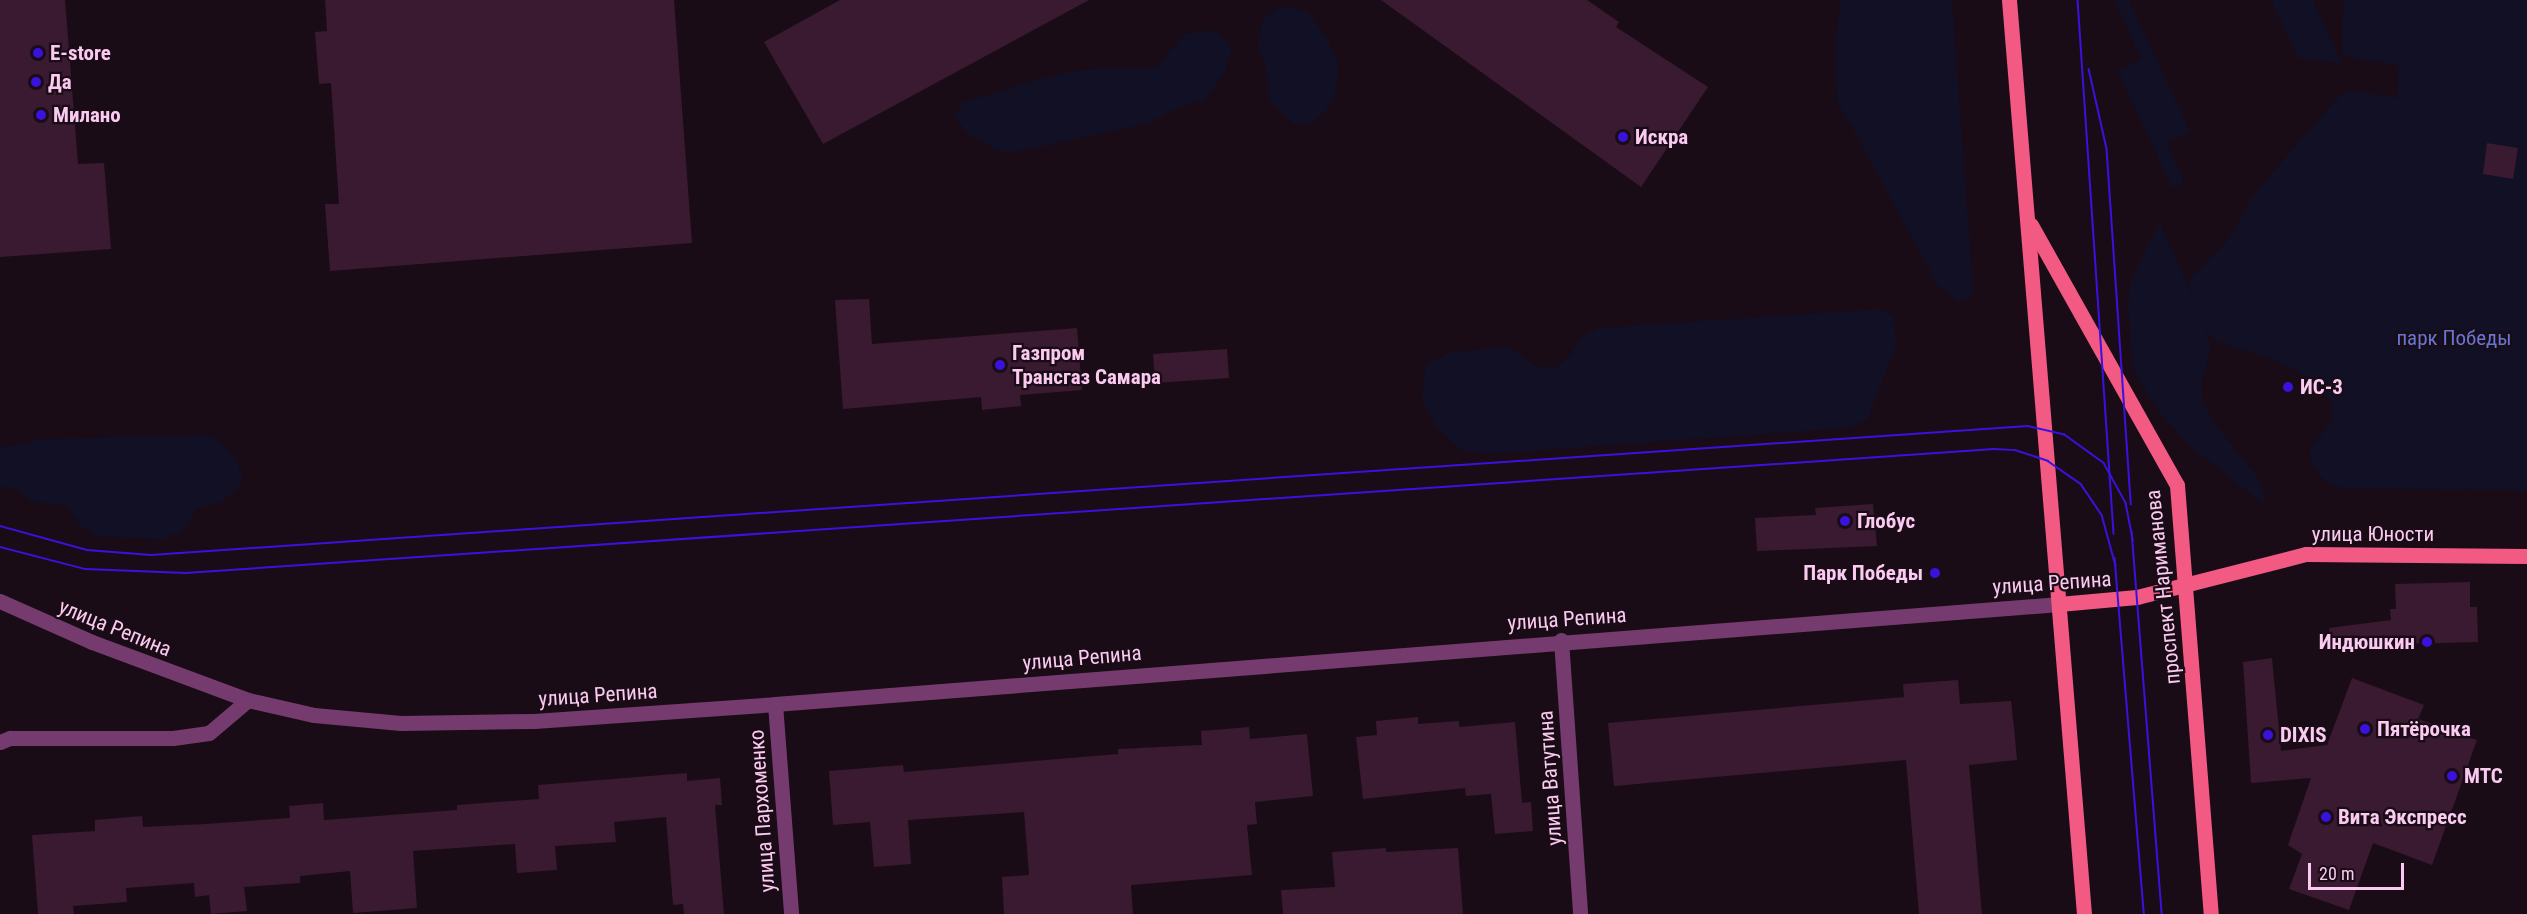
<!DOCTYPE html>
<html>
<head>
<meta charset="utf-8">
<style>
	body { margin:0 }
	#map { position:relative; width:2527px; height:914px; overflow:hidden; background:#1a0c16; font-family:"Roboto Condensed",sans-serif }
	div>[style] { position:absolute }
	.green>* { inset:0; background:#111024 }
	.building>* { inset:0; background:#391a30 }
	.minor>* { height:15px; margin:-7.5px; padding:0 7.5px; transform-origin:7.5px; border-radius:7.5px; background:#763b6e }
	.major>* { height:15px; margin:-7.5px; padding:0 7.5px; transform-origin:7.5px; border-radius:7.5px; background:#f25a84 }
	.tram>* { height:1.5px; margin:-0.75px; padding:0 0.75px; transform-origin:0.75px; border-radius:0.75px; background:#3a12de }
	.dots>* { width:16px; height:16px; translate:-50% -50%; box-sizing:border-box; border:3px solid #1a0c16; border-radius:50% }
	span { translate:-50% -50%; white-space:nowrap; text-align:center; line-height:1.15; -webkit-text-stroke:4.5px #1a0c16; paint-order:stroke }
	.poi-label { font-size:21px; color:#fbcaf0; font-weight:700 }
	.left { translate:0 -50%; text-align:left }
	.right { translate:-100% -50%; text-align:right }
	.park-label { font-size:21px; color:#6576d5 }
	.street-label { font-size:21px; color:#fbcaf0 }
	.scale { position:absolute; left:2308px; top:863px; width:96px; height:27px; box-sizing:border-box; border:3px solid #fbcaf0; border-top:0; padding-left:8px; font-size:18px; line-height:21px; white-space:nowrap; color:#fbcaf0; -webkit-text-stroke:4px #1a0c16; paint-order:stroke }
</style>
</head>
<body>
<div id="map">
	<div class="green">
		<i style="clip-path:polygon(1841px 0,1952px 0,1973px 286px,1971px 297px,1958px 302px,1938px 286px,1837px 100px,1835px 47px)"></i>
		<i style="clip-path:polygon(2114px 0,2129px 0,2190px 132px,2167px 143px,2184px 183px,2172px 188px,2118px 71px,2141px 59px)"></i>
		<i style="clip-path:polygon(2271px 0,2313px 0,2342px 64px,2298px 58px)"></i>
		<i style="clip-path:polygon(2343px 0,2527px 0,2527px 490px,2344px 489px,2324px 480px,2311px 463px,2310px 448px,2332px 421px,2332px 402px,2300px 373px,2267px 357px,2217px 342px,2206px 331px,2211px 350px,2201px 381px,2202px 395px,2212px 420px,2258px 478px,2266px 499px,2262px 503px,2190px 446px,2159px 412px,2132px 367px,2128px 304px,2131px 279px,2160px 223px,2192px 296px,2189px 280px,2226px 243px,2253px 195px,2340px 95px,2352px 91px,2397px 98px,2399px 66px,2342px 55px)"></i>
		<i style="clip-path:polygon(1287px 6px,1308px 13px,1327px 37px,1339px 67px,1336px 91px,1326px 110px,1311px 124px,1294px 124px,1269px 99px,1267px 73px,1257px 42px,1264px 19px,1276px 9px)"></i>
		<i style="clip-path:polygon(1214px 30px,1230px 42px,1232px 51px,1223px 76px,1204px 100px,1177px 108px,1149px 123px,1021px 151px,999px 151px,968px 135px,955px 117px,961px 103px,1035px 80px,1080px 70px,1156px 67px,1185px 34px)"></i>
		<i style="clip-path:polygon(1880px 309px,1892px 316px,1897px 344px,1867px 420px,1848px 428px,1491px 454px,1461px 450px,1437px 428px,1422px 401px,1426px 365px,1451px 352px,1508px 347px,1536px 366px,1555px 368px,1569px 357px,1581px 337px,1598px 328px)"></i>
		<i style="clip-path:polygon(203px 435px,217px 439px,233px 454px,243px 477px,239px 487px,221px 503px,198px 508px,183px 530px,164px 539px,96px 537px,80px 525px,66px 506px,34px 502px,16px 490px,0 486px,0 448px,6px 447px,41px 439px)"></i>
	</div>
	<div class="building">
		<i style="clip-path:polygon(0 0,65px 0,78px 164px,104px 163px,111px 249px,0 257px)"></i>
		<i style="clip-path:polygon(325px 0,674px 0,692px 243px,330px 271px,325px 204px,339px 204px,331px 83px,319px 84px,315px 32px,327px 31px)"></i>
		<i style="clip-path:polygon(840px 0,1089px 0,823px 144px,764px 42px)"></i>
		<i style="clip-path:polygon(1381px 0,1587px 0,1619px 22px,1616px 27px,1708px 87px,1641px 187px)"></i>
		<i style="clip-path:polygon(2487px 143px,2518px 148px,2513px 179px,2483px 174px)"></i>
		<i style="clip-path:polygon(869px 299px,872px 344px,1077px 328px,1082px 390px,1020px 395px,1021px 406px,982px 410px,981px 397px,843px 409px,835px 300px)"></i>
		<i style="clip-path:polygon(1227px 349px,1229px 378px,1155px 383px,1153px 354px)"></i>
		<i style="clip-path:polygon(1873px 504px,1877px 546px,1757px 551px,1755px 518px,1816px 515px,1815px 508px)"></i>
		<i style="clip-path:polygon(2470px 582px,2470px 607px,2477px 607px,2478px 642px,2331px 646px,2329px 628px,2391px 620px,2390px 609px,2396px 609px,2395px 584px)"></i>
		<i style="clip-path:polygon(2272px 658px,2281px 751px,2327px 745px,2352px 678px,2424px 705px,2418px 719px,2477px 740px,2432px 865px,2373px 843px,2349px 910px,2289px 889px,2302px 854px,2288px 845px,2311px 778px,2251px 783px,2243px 662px)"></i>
		<i style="clip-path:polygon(1958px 680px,1960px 704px,2011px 701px,2014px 728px,2017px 760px,1969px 765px,1982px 914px,1919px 914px,1906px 760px,1614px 786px,1608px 723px,1904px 697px,1903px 684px)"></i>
		<i style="clip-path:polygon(1418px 717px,1418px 724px,1459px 721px,1459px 727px,1515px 722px,1522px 803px,1531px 802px,1533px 831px,1495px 834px,1491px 794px,1466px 796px,1465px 788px,1363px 799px,1356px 737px,1377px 735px,1376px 721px)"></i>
		<i style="clip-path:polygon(1249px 727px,1250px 739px,1307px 734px,1313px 796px,1255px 802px,1257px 824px,1247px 825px,1252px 875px,1131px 885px,1133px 914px,1004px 914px,1002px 877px,1029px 875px,1024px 812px,908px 820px,911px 864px,874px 867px,870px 822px,833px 825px,829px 771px,903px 765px,904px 772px,1118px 754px,1118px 749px,1202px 745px,1201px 731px)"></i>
		<i style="clip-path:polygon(687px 773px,687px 781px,720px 778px,722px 805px,715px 805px,724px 914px,684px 914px,683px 904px,673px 905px,666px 817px,614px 822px,616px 842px,555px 846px,557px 870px,517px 873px,515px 844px,413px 851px,417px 908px,353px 913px,350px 871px,300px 876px,300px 883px,244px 887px,247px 911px,211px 914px,209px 895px,195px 897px,194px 883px,126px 888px,127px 902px,73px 906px,74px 914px,38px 914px,32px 835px,95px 831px,95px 820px,142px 816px,143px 827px,206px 824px,290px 818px,289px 806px,323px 803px,324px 820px,457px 810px,457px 805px,539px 799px,538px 785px)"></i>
		<i style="clip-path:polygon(1386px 848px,1386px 852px,1458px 848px,1463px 914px,1283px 914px,1281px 890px,1335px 887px,1332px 852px)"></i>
	</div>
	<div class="minor">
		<i style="left:0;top:601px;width:101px;rotate:24deg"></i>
		<i style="left:92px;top:642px;width:166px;rotate:20.4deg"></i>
		<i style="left:248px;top:700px;width:68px;rotate:12.8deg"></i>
		<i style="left:314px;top:715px;width:87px;rotate:5.3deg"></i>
		<i style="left:401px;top:723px;width:133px;rotate:-0.9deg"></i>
		<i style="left:534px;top:721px;width:242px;rotate:-4deg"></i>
		<i style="left:775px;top:704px;width:1288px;rotate:-4.45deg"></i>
		<i style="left:1561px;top:640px;width:275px;rotate:86deg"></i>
		<i style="left:775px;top:704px;width:211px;rotate:85.6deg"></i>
		<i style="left:0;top:742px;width:11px;rotate:-22deg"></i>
		<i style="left:10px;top:738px;width:163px"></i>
		<i style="left:173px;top:738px;width:36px;rotate:-8deg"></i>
		<i style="left:209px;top:733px;width:51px;rotate:-40.2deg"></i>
	</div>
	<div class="major">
		<i style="left:2009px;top:0;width:917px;rotate:85.31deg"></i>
		<i style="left:2031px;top:225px;width:298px;rotate:60.7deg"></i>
		<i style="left:2177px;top:485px;width:430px;rotate:85.5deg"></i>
		<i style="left:2059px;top:604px;width:78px;rotate:-5.1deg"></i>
		<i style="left:2137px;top:597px;width:174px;rotate:-14.3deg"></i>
		<i style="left:2306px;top:554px;width:221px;rotate:0.5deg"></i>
	</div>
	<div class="tram">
		<i style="left:2078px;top:0;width:535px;rotate:86.14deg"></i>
		<i style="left:2089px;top:69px;width:82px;rotate:77.3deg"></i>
		<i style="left:2107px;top:149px;width:356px;rotate:86.1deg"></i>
		<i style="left:0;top:526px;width:90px;rotate:15.4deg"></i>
		<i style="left:87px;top:550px;width:64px;rotate:4.5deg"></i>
		<i style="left:151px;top:555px;width:1881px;rotate:-3.93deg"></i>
		<i style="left:2028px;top:426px;width:37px;rotate:13deg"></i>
		<i style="left:2064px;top:434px;width:49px;rotate:35.9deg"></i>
		<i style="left:2104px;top:463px;width:46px;rotate:61.2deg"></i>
		<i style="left:2126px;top:503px;width:38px;rotate:79deg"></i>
		<i style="left:2132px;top:531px;width:384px;rotate:85.5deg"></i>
		<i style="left:0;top:547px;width:88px;rotate:14.5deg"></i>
		<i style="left:85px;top:569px;width:101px;rotate:2.3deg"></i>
		<i style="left:186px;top:573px;width:1812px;rotate:-3.92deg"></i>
		<i style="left:1994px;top:449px;width:21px;rotate:3deg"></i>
		<i style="left:2015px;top:450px;width:35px;rotate:18deg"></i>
		<i style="left:2048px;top:461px;width:40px;rotate:34.9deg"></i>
		<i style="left:2081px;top:484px;width:37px;rotate:56deg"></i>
		<i style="left:2102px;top:515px;width:53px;rotate:74.6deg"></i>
		<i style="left:2115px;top:558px;width:357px;rotate:85.3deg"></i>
	</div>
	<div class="dots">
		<i style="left:38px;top:53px;background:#3a12de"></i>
		<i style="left:36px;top:82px;background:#3a12de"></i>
		<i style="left:41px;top:115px;background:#3a12de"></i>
		<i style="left:1623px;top:137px;background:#3a12de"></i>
		<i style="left:1000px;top:365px;background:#3a12de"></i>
		<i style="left:2288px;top:387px;background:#3a12de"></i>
		<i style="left:1845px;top:521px;background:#3a12de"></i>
		<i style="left:1935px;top:573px;background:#3a12de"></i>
		<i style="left:2427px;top:642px;background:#3a12de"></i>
		<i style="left:2365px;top:729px;background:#3a12de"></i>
		<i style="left:2268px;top:735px;background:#3a12de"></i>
		<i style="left:2452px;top:776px;background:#3a12de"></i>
		<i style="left:2326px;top:817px;background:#3a12de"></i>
	</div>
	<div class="poi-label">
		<span class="left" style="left:50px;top:53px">E-store</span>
		<span class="left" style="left:48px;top:82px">Да</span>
		<span class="left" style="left:53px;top:115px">Милано</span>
		<span class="left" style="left:1635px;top:137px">Искра</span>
		<span class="left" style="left:1012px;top:365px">Газпром<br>Трансгаз Самара</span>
		<span class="left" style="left:2300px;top:387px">ИС-3</span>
		<span class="left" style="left:1857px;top:521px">Глобус</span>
		<span class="right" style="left:1923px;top:573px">Парк Победы</span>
		<span class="right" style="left:2415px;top:642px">Индюшкин</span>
		<span class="left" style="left:2377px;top:729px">Пятёрочка</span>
		<span class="left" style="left:2280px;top:735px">DIXIS</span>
		<span class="left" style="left:2464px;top:776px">МТС</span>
		<span class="left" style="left:2338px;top:817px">Вита Экспресс</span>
	</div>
	<div class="park-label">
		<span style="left:2454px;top:338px">парк Победы</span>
	</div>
	<div class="street-label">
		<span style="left:2373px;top:534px">улица Юности</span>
		<span style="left:2052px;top:583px;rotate:-4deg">улица Репина</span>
		<span style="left:2163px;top:587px;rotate:-96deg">проспект Нариманова</span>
		<span style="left:1567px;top:619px;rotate:-4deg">улица Репина</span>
		<span style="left:115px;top:628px;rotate:22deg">улица Репина</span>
		<span style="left:1082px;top:658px;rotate:-5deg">улица Репина</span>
		<span style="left:598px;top:695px;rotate:-4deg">улица Репина</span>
		<span style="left:1550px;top:778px;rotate:-94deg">улица Ватутина</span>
		<span style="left:762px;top:811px;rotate:-94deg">улица Пархоменко</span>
	</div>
	<div class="scale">20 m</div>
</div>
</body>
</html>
